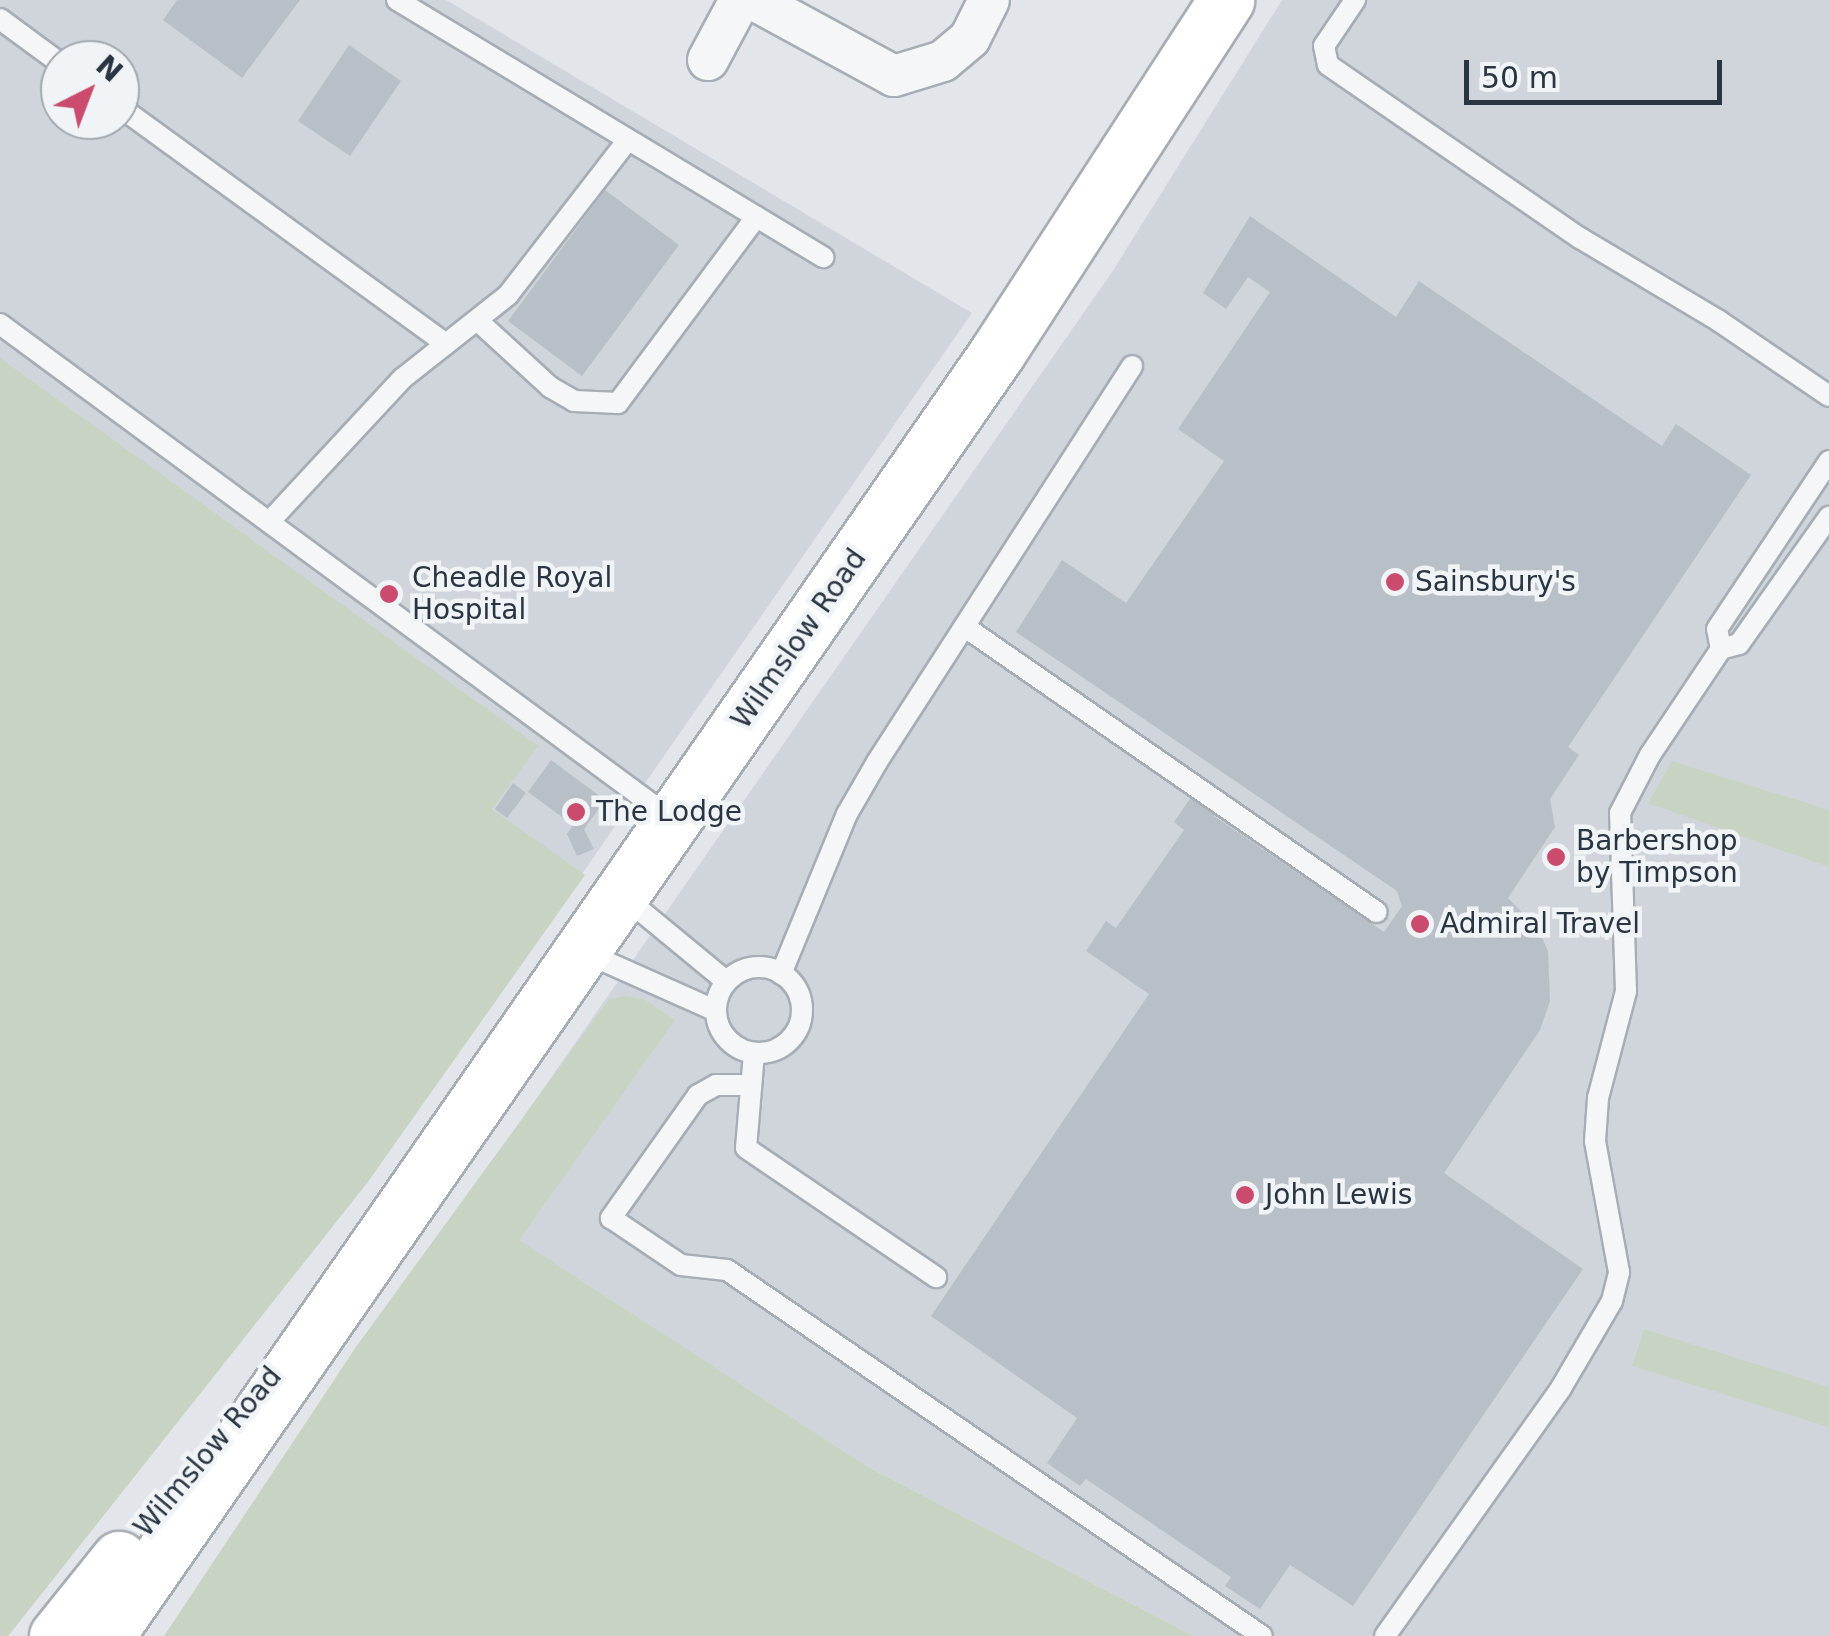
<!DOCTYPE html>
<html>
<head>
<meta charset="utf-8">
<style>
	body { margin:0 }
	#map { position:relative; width:1829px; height:1636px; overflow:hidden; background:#e2e6ea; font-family:"DejaVu Sans",sans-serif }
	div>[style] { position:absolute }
	.built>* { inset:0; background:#d0d5db }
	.green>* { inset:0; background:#c9d3c3 }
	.building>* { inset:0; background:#b9bfc6 }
	.roads { filter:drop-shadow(2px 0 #a7adb4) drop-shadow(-2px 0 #a7adb4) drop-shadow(0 2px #a7adb4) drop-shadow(0 -2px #a7adb4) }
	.service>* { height:20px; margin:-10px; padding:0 10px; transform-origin:10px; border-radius:10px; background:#f4f6f8 }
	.service>.ring { margin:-10px; padding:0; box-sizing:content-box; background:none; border:20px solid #f4f6f8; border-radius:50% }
	.minor>* { height:40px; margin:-20px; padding:0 20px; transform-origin:20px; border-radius:20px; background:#f4f6f8 }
	.secondary>* { height:55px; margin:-27.5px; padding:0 27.5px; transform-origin:27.5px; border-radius:27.5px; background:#fff }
	.dots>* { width:28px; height:28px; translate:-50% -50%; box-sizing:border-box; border:5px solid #f1f4f7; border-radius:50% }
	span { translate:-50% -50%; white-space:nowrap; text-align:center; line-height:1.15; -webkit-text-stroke:9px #f1f4f7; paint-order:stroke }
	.poi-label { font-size:28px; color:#2a3541 }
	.left { translate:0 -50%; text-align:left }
	.street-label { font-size:28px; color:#2a3541 }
	.north { position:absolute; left:40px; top:40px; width:100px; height:100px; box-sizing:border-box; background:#f1f4f7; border:2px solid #a1a8ae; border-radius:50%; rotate:42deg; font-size:28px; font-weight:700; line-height:40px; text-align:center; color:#2a3541 }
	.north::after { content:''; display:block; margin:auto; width:35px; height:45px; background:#ca4b6d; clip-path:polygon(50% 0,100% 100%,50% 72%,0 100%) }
	.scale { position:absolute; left:1464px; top:60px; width:258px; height:45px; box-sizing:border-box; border:5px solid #2a3541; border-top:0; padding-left:12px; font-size:30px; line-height:35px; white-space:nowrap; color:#2a3541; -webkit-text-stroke:8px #f1f4f7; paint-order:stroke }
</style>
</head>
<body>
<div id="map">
	<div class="built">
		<i style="clip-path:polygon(evenodd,0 0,446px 0,972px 313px,367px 1183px,8px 1636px,0 1636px,0 0,60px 60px,120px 60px,120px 120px,60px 120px,60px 60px)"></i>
		<i style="clip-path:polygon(1282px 0,1829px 0,1829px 1636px,1194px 1636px,868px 1467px,463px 1204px,1112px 272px)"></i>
	</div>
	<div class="green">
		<i style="clip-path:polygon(0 358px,538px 746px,492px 809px,585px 875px,367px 1183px,8px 1636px,0 1636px)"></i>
		<i style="clip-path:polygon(1672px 761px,1829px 810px,1829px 867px,1648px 803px)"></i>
		<i style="clip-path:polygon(626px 996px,644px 999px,675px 1020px,519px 1240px,868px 1467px,1194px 1636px,164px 1636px,356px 1347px,609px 999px)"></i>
		<i style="clip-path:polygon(1644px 1329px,1829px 1387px,1829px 1427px,1632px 1366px)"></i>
	</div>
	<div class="building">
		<i style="clip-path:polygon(177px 0,300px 0,242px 78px,163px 20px)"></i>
		<i style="clip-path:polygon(349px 45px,401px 81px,350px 156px,298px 121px)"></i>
		<i style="clip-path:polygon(605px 190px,679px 245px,582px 376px,508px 321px)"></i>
		<i style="clip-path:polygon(1250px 216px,1396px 317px,1419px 281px,1662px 446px,1676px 424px,1751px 475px,1568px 747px,1579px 755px,1550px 799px,1555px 827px,1508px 898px,1538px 929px,1548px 951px,1550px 1001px,1540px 1030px,1444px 1173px,1583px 1269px,1353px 1606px,1290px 1565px,1260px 1609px,1225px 1586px,1231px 1577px,1086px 1479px,1080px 1486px,1047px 1463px,1077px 1418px,931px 1316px,1149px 994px,1086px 951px,1106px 921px,1116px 928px,1184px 830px,1174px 822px,1194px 793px,1219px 810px,1214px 816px,1384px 932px,1402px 906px,1397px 891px,1016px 632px,1062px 560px,1126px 603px,1224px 461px,1178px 429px,1270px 292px,1248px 277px,1226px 309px,1203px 293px)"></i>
		<i style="clip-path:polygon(551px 760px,605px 800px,584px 829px,594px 849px,577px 856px,567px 834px,573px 825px,528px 792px)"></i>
		<i style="clip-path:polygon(513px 783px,526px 793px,507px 818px,495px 809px)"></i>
	</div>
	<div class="roads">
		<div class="service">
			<i style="left:397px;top:0;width:498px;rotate:31.1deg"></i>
			<i style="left:1355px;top:0;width:55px;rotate:124deg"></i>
			<i style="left:1324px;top:46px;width:19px;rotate:78deg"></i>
			<i style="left:1328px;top:65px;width:306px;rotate:34.5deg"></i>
			<i style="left:1580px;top:238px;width:162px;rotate:30.8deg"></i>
			<i style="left:1719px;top:321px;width:133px;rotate:34.3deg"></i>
			<i style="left:0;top:19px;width:74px;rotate:36.3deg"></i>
			<i style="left:120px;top:107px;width:403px;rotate:36deg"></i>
			<i style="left:478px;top:321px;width:98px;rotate:42.5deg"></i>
			<i style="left:550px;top:387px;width:28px;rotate:30deg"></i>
			<i style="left:574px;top:401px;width:44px;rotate:2.6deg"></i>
			<i style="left:618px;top:403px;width:232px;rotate:-53.4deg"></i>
			<i style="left:0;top:324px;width:835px;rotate:36.38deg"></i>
			<i style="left:270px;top:521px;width:195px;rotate:-47.1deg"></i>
			<i style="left:403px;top:378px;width:134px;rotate:-38.3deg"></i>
			<i style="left:508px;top:295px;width:196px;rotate:-52.3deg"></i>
			<i style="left:968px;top:629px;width:497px;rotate:34.7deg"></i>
			<i style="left:1721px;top:649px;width:20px;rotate:-101deg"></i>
			<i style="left:1717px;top:629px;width:202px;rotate:-56.3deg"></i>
			<i style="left:624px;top:897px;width:132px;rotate:39.5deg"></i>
			<i style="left:586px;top:953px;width:142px;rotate:24deg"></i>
			<i class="ring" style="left:716px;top:967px;width:66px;height:66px"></i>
			<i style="left:781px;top:974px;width:173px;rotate:-67.6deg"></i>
			<i style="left:847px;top:814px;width:60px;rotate:-60deg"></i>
			<i style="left:877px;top:762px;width:471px;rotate:-57.2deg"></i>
			<i style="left:754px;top:1053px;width:95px;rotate:94.8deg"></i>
			<i style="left:746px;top:1148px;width:230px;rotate:34.2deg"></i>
			<i style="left:747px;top:1085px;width:31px;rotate:180deg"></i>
			<i style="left:716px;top:1085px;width:21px;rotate:151deg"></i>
			<i style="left:698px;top:1095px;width:151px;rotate:125.3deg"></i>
			<i style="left:611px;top:1218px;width:84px;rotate:33.9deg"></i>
			<i style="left:681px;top:1265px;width:46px;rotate:6.2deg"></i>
			<i style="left:727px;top:1270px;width:648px;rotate:34.38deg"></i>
			<i style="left:1385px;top:1636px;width:304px;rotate:-54.6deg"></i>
			<i style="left:1561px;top:1388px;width:101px;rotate:-59.6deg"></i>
			<i style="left:1612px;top:1301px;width:30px;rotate:-76deg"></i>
			<i style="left:1619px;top:1272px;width:133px;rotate:-100.4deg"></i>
			<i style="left:1595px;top:1141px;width:43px;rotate:-86deg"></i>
			<i style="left:1598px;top:1098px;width:111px;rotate:-75.3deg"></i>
			<i style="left:1626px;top:991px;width:178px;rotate:-91.9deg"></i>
			<i style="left:1620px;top:813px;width:65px;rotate:-62.7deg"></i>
			<i style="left:1650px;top:755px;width:128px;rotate:-56.2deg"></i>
			<i style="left:1721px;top:649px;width:19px;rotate:-16deg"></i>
			<i style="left:1739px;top:644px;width:156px;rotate:-54.7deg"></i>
		</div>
		<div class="minor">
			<i style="left:754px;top:0;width:159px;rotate:28.5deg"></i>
			<i style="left:894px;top:76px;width:51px;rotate:-17deg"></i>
			<i style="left:943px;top:61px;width:35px;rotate:-40deg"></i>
			<i style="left:970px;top:38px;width:42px;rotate:-63.4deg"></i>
			<i style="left:708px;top:60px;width:68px;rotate:-61.9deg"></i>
		</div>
		<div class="secondary">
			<i style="left:57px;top:1636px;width:99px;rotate:-51.2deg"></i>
			<i style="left:106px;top:1636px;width:1562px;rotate:-55.22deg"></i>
			<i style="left:997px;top:353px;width:421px;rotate:-57deg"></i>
		</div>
	</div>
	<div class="dots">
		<i style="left:1395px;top:582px;background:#ca4b6d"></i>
		<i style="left:389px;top:594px;background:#ca4b6d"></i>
		<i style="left:576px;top:812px;background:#ca4b6d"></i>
		<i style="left:1556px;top:857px;background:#ca4b6d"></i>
		<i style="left:1420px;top:924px;background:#ca4b6d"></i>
		<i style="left:1245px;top:1195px;background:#ca4b6d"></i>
	</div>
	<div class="poi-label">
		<span class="left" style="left:412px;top:594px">Cheadle Royal<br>Hospital</span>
		<span class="left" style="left:1415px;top:582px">Sainsbury's</span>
		<span class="left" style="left:596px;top:812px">The Lodge</span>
		<span class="left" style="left:1576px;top:857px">Barbershop<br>by Timpson</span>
		<span class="left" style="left:1440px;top:924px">Admiral Travel</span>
		<span class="left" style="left:1265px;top:1195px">John Lewis</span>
	</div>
	<div class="street-label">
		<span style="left:799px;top:639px;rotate:-55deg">Wilmslow Road</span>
		<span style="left:208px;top:1452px;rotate:-50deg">Wilmslow Road</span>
	</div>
	<div class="north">N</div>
	<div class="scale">50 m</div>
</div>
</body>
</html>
